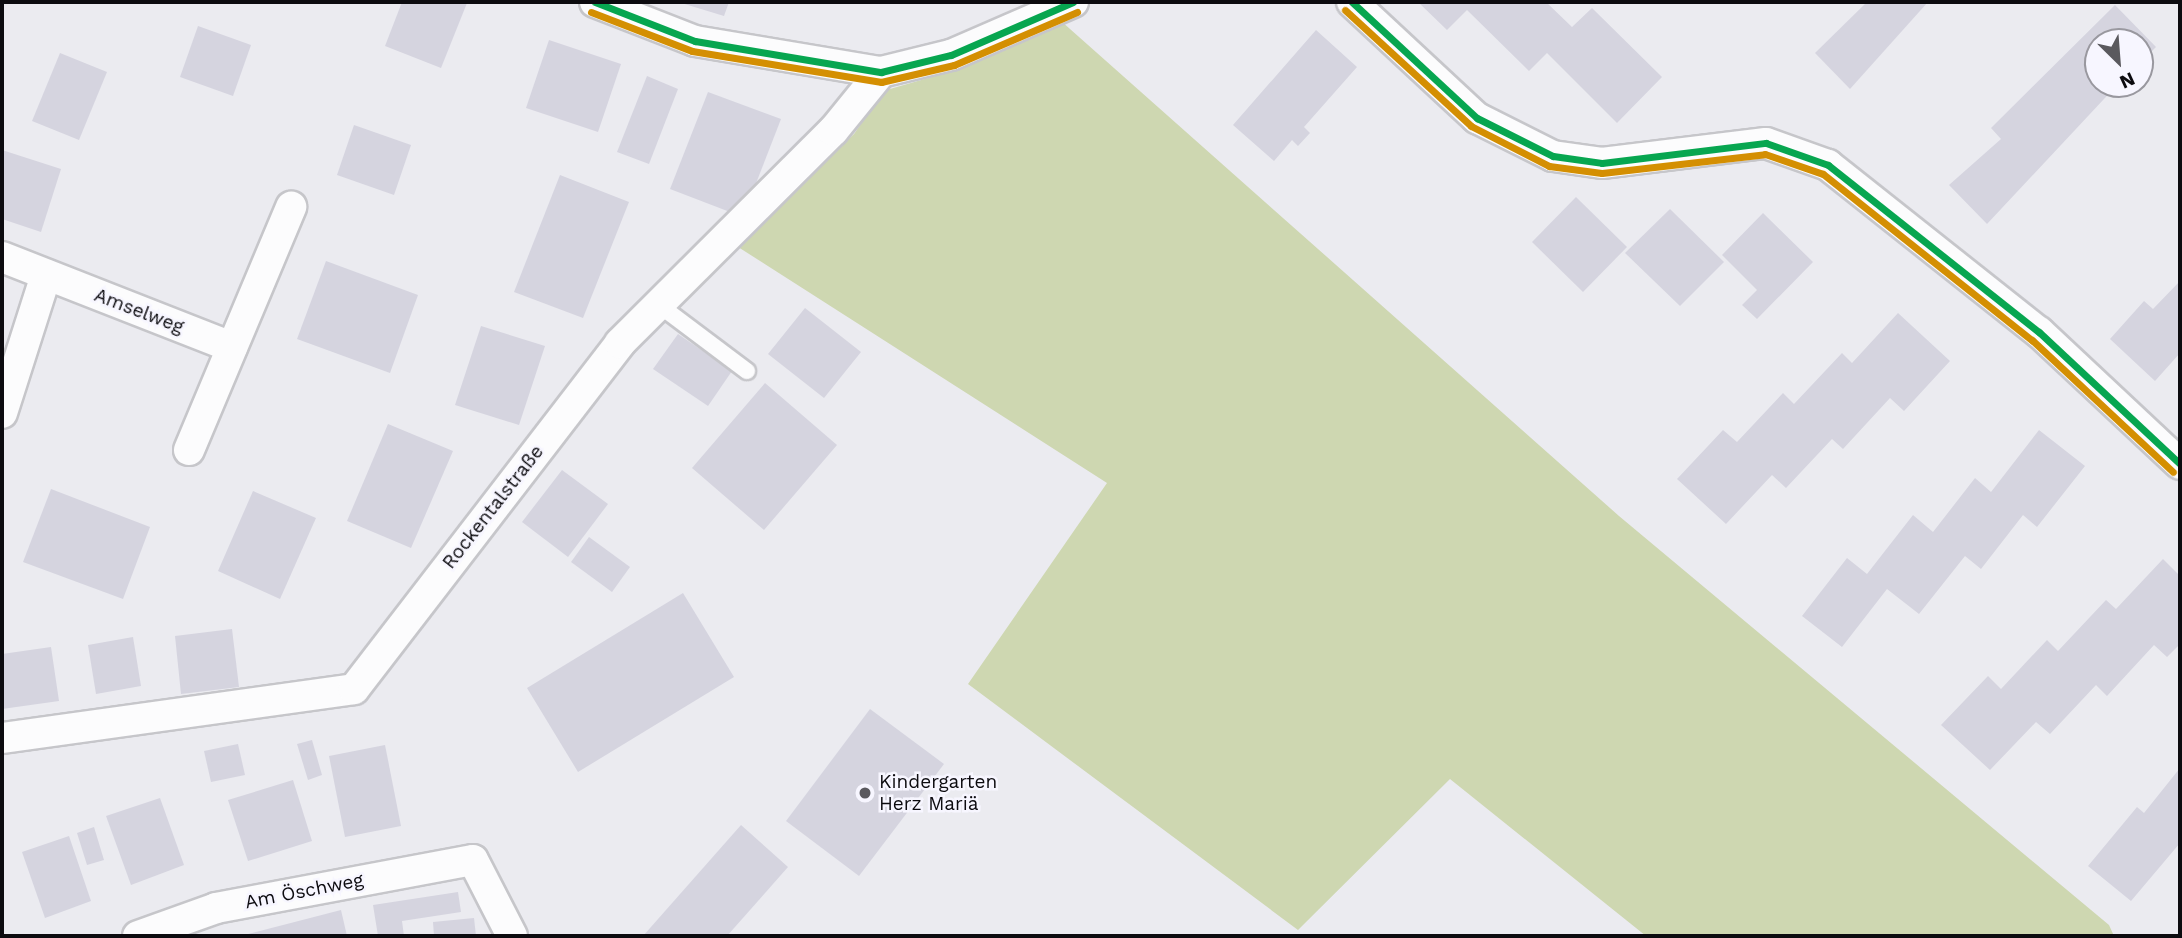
<!DOCTYPE html>
<html>
<head>
<meta charset="utf-8">
<style>
	body { margin:0 }
	#map { position:relative; width:2182px; height:938px; overflow:hidden; background:#ebebf0; font-family:"Work Sans",sans-serif }
	div>[style] { position:absolute }
	.green>* { inset:0; background:#ced7b1 }
	.building>* { inset:0; background:#d5d4df }
	.roads { filter:drop-shadow(2px 0 #c6c6ca) drop-shadow(-2px 0 #c6c6ca) drop-shadow(0 2px #c6c6ca) drop-shadow(0 -2px #c6c6ca) }
	.service>* { height:16px; margin:-8px; padding:0 8px; transform-origin:8px; border-radius:8px; background:#fcfcfd }
	.minor>* { height:30px; margin:-15px; padding:0 15px; transform-origin:15px; border-radius:15px; background:#fcfcfd }
	.bus-1>* { height:7px; margin:-3.5px; padding:0 3.5px; transform-origin:3.5px; border-radius:3.5px; background:#07a650 }
	.bus-2>* { height:7px; margin:-3.5px; padding:0 3.5px; transform-origin:3.5px; border-radius:3.5px; background:#d48f02 }
	.dots>* { width:19px; height:19px; translate:-50% -50%; box-sizing:border-box; border:4px solid #f7f6ff; border-radius:50% }
	span { translate:-50% -50%; white-space:nowrap; text-align:center; line-height:1.15; -webkit-text-stroke:5px #f7f6ff; paint-order:stroke }
	.street-label { font-size:19px; color:#0c0b0f }
	.poi-label { font-size:19px; color:#0c0b0f }
	.left { translate:0 -50%; text-align:left }
	.frame { position:absolute; inset:0; border:4px solid #0c0b0f; pointer-events:none }
	.north { position:absolute; left:2084px; top:28px; width:70px; height:70px; box-sizing:border-box; background:#f7f6ff; border:2px solid #99989f; border-radius:50%; rotate:155deg; font-size:19px; font-weight:700; line-height:28px; text-align:center; color:#0c0b0f }
	.north::after { content:''; display:block; margin:auto; width:24px; height:32px; background:#5a595e; clip-path:polygon(50% 0,100% 100%,50% 72%,0 100%) }
</style>
</head>
<body>
<div id="map">
	<div class="green">
		<i style="clip-path:polygon(1061px 21px,1619px 516px,2109px 925px,2114px 936px,1646px 936px,1450px 779px,1298px 930px,968px 684px,1107px 483px,735px 245px,854px 134px,883px 91px,949px 72px)"></i>
	</div>
	<div class="building">
		<i style="clip-path:polygon(402px 2px,467px 3px,441px 68px,385px 46px)"></i>
		<i style="clip-path:polygon(678px 2px,729px 2px,724px 16px)"></i>
		<i style="clip-path:polygon(1418px 2px,1546px 2px,1572px 27px,1592px 8px,1662px 77px,1617px 123px,1547px 53px,1529px 71px,1467px 10px,1447px 30px)"></i>
		<i style="clip-path:polygon(1867px 2px,1928px 2px,1850px 89px,1815px 53px)"></i>
		<i style="clip-path:polygon(2115px 5px,2156px 47px,2140px 63px,2140px 42px,2098px 42px,2098px 84px,2118px 84px,1987px 224px,1949px 185px,2001px 139px,1991px 128px)"></i>
		<i style="clip-path:polygon(198px 26px,251px 45px,233px 96px,180px 77px)"></i>
		<i style="clip-path:polygon(1316px 30px,1357px 67px,1304px 127px,1310px 133px,1298px 146px,1292px 140px,1274px 161px,1233px 125px)"></i>
		<i style="clip-path:polygon(549px 40px,621px 64px,598px 132px,526px 108px)"></i>
		<i style="clip-path:polygon(60px 53px,107px 72px,79px 140px,32px 121px)"></i>
		<i style="clip-path:polygon(647px 76px,678px 89px,649px 164px,617px 152px)"></i>
		<i style="clip-path:polygon(708px 92px,781px 119px,743px 217px,670px 189px)"></i>
		<i style="clip-path:polygon(354px 125px,411px 145px,394px 195px,337px 175px)"></i>
		<i style="clip-path:polygon(2px 150px,61px 169px,41px 232px,2px 219px)"></i>
		<i style="clip-path:polygon(560px 175px,629px 202px,583px 318px,514px 292px)"></i>
		<i style="clip-path:polygon(1576px 197px,1627px 247px,1583px 292px,1532px 242px)"></i>
		<i style="clip-path:polygon(1670px 209px,1724px 262px,1680px 306px,1625px 253px)"></i>
		<i style="clip-path:polygon(1763px 213px,1813px 262px,1757px 319px,1742px 305px,1757px 290px,1722px 255px)"></i>
		<i style="clip-path:polygon(326px 261px,418px 295px,390px 373px,297px 339px)"></i>
		<i style="clip-path:polygon(2180px 281px,2180px 353px,2155px 381px,2110px 339px,2144px 301px,2153px 309px)"></i>
		<i style="clip-path:polygon(805px 308px,861px 352px,824px 398px,768px 354px)"></i>
		<i style="clip-path:polygon(1898px 313px,1950px 361px,1904px 411px,1890px 398px,1843px 449px,1832px 439px,1786px 488px,1772px 475px,1726px 524px,1677px 479px,1723px 430px,1737px 442px,1783px 393px,1794px 404px,1842px 353px,1852px 363px)"></i>
		<i style="clip-path:polygon(481px 326px,545px 346px,519px 425px,455px 405px)"></i>
		<i style="clip-path:polygon(678px 334px,732px 371px,708px 406px,653px 369px)"></i>
		<i style="clip-path:polygon(765px 383px,837px 445px,764px 530px,692px 468px)"></i>
		<i style="clip-path:polygon(388px 424px,453px 451px,411px 548px,347px 521px)"></i>
		<i style="clip-path:polygon(2039px 430px,2085px 466px,2037px 527px,2023px 515px,1981px 569px,1965px 556px,1919px 614px,1887px 589px,1842px 647px,1802px 616px,1847px 558px,1867px 574px,1913px 515px,1933px 532px,1975px 478px,1991px 492px)"></i>
		<i style="clip-path:polygon(562px 470px,608px 504px,568px 557px,522px 522px)"></i>
		<i style="clip-path:polygon(51px 489px,150px 527px,123px 599px,23px 562px)"></i>
		<i style="clip-path:polygon(253px 491px,316px 518px,280px 599px,218px 571px)"></i>
		<i style="clip-path:polygon(589px 537px,630px 567px,612px 592px,571px 562px)"></i>
		<i style="clip-path:polygon(2163px 559px,2180px 576px,2180px 644px,2167px 657px,2154px 645px,2107px 696px,2096px 685px,2050px 734px,2036px 722px,1990px 770px,1941px 725px,1988px 676px,2001px 689px,2047px 640px,2058px 651px,2106px 600px,2116px 609px)"></i>
		<i style="clip-path:polygon(683px 593px,734px 677px,578px 772px,527px 688px)"></i>
		<i style="clip-path:polygon(232px 629px,239px 687px,181px 694px,175px 636px)"></i>
		<i style="clip-path:polygon(133px 637px,141px 686px,96px 694px,88px 645px)"></i>
		<i style="clip-path:polygon(51px 647px,59px 701px,2px 709px,2px 654px)"></i>
		<i style="clip-path:polygon(870px 709px,944px 764px,859px 876px,786px 821px)"></i>
		<i style="clip-path:polygon(312px 740px,322px 775px,308px 780px,297px 744px)"></i>
		<i style="clip-path:polygon(238px 744px,245px 775px,211px 782px,204px 751px)"></i>
		<i style="clip-path:polygon(385px 745px,401px 826px,345px 837px,329px 756px)"></i>
		<i style="clip-path:polygon(2180px 768px,2180px 843px,2131px 901px,2088px 866px,2137px 807px,2144px 813px)"></i>
		<i style="clip-path:polygon(293px 780px,312px 841px,248px 861px,228px 800px)"></i>
		<i style="clip-path:polygon(160px 798px,184px 865px,131px 885px,106px 816px)"></i>
		<i style="clip-path:polygon(741px 825px,788px 867px,727px 936px,643px 936px)"></i>
		<i style="clip-path:polygon(94px 827px,104px 860px,87px 865px,77px 833px)"></i>
		<i style="clip-path:polygon(69px 836px,91px 901px,45px 918px,22px 852px)"></i>
		<i style="clip-path:polygon(458px 892px,461px 912px,402px 921px,404px 936px,378px 936px,373px 905px)"></i>
		<i style="clip-path:polygon(341px 910px,347px 936px,244px 936px,244px 935px)"></i>
		<i style="clip-path:polygon(474px 918px,476px 936px,434px 936px,433px 922px)"></i>
	</div>
	<div class="roads">
		<div class="service">
			<i style="left:659px;top:305px;width:110px;rotate:36.9deg"></i>
		</div>
		<div class="minor">
			<i style="left:595px;top:2px;width:107px;rotate:21.3deg"></i>
			<i style="left:695px;top:41px;width:189px;rotate:9.5deg"></i>
			<i style="left:881px;top:72px;width:72px;rotate:-13.7deg"></i>
			<i style="left:951px;top:55px;width:133px;rotate:-23.5deg"></i>
			<i style="left:1352px;top:2px;width:171px;rotate:42.9deg"></i>
			<i style="left:1477px;top:118px;width:85px;rotate:26.6deg"></i>
			<i style="left:1553px;top:156px;width:49px;rotate:8.1deg"></i>
			<i style="left:1602px;top:163px;width:165px;rotate:-7deg"></i>
			<i style="left:1766px;top:143px;width:66px;rotate:19.5deg"></i>
			<i style="left:1828px;top:165px;width:269px;rotate:38.4deg"></i>
			<i style="left:2039px;top:332px;width:193px;rotate:43.1deg"></i>
			<i style="left:2px;top:257px;width:247px;rotate:21.4deg"></i>
			<i style="left:2px;top:413px;width:145px;rotate:-72.3deg"></i>
			<i style="left:189px;top:450px;width:264px;rotate:-67.2deg"></i>
			<i style="left:2px;top:738px;width:355px;rotate:-7.9deg"></i>
			<i style="left:354px;top:689px;width:436px;rotate:-52.4deg"></i>
			<i style="left:620px;top:343px;width:301px;rotate:-44.9deg"></i>
			<i style="left:833px;top:131px;width:76px;rotate:-50.9deg"></i>
			<i style="left:138px;top:936px;width:83px;rotate:-19.7deg"></i>
			<i style="left:216px;top:908px;width:261px;rotate:-10.6deg"></i>
			<i style="left:473px;top:860px;width:85px;rotate:62.8deg"></i>
		</div>
	</div>
	<div class="bus-1">
		<i style="left:595px;top:2px;width:107px;rotate:21.3deg"></i>
		<i style="left:695px;top:41px;width:189px;rotate:9.5deg"></i>
		<i style="left:881px;top:72px;width:72px;rotate:-13.7deg"></i>
		<i style="left:951px;top:55px;width:133px;rotate:-23.5deg"></i>
		<i style="left:1352px;top:2px;width:171px;rotate:42.9deg"></i>
		<i style="left:1477px;top:118px;width:85px;rotate:26.6deg"></i>
		<i style="left:1553px;top:156px;width:49px;rotate:8.1deg"></i>
		<i style="left:1602px;top:163px;width:165px;rotate:-7deg"></i>
		<i style="left:1766px;top:143px;width:66px;rotate:19.5deg"></i>
		<i style="left:1828px;top:165px;width:269px;rotate:38.4deg"></i>
		<i style="left:2039px;top:332px;width:193px;rotate:43.1deg"></i>
	</div>
	<div class="bus-2">
		<i style="left:1345px;top:10px;width:171px;rotate:42.6deg"></i>
		<i style="left:1471px;top:126px;width:88px;rotate:27.1deg"></i>
		<i style="left:1549px;top:166px;width:53px;rotate:7.5deg"></i>
		<i style="left:1602px;top:173px;width:164px;rotate:-6.6deg"></i>
		<i style="left:1765px;top:154px;width:61px;rotate:19deg"></i>
		<i style="left:1823px;top:174px;width:267px;rotate:38.5deg"></i>
		<i style="left:2032px;top:340px;width:193px;rotate:43.1deg"></i>
		<i style="left:591px;top:12px;width:108px;rotate:21.1deg"></i>
		<i style="left:692px;top:51px;width:192px;rotate:9.3deg"></i>
		<i style="left:881px;top:82px;width:75px;rotate:-13.1deg"></i>
		<i style="left:954px;top:65px;width:134px;rotate:-23.3deg"></i>
	</div>
	<div class="dots">
		<i style="left:865px;top:793px;background:#5a595e"></i>
	</div>
	<div class="street-label">
		<span style="left:139px;top:311px;rotate:21deg">Amselweg</span>
		<span style="left:493px;top:507px;rotate:-52deg">Rockentalstraße</span>
		<span style="left:304px;top:891px;rotate:-11deg">Am Öschweg</span>
	</div>
	<div class="poi-label">
		<span class="left" style="left:879px;top:793px">Kindergarten<br>Herz Mariä</span>
	</div>
	<div class="frame"></div>
	<div class="north">N</div>
</div>
</body>
</html>
